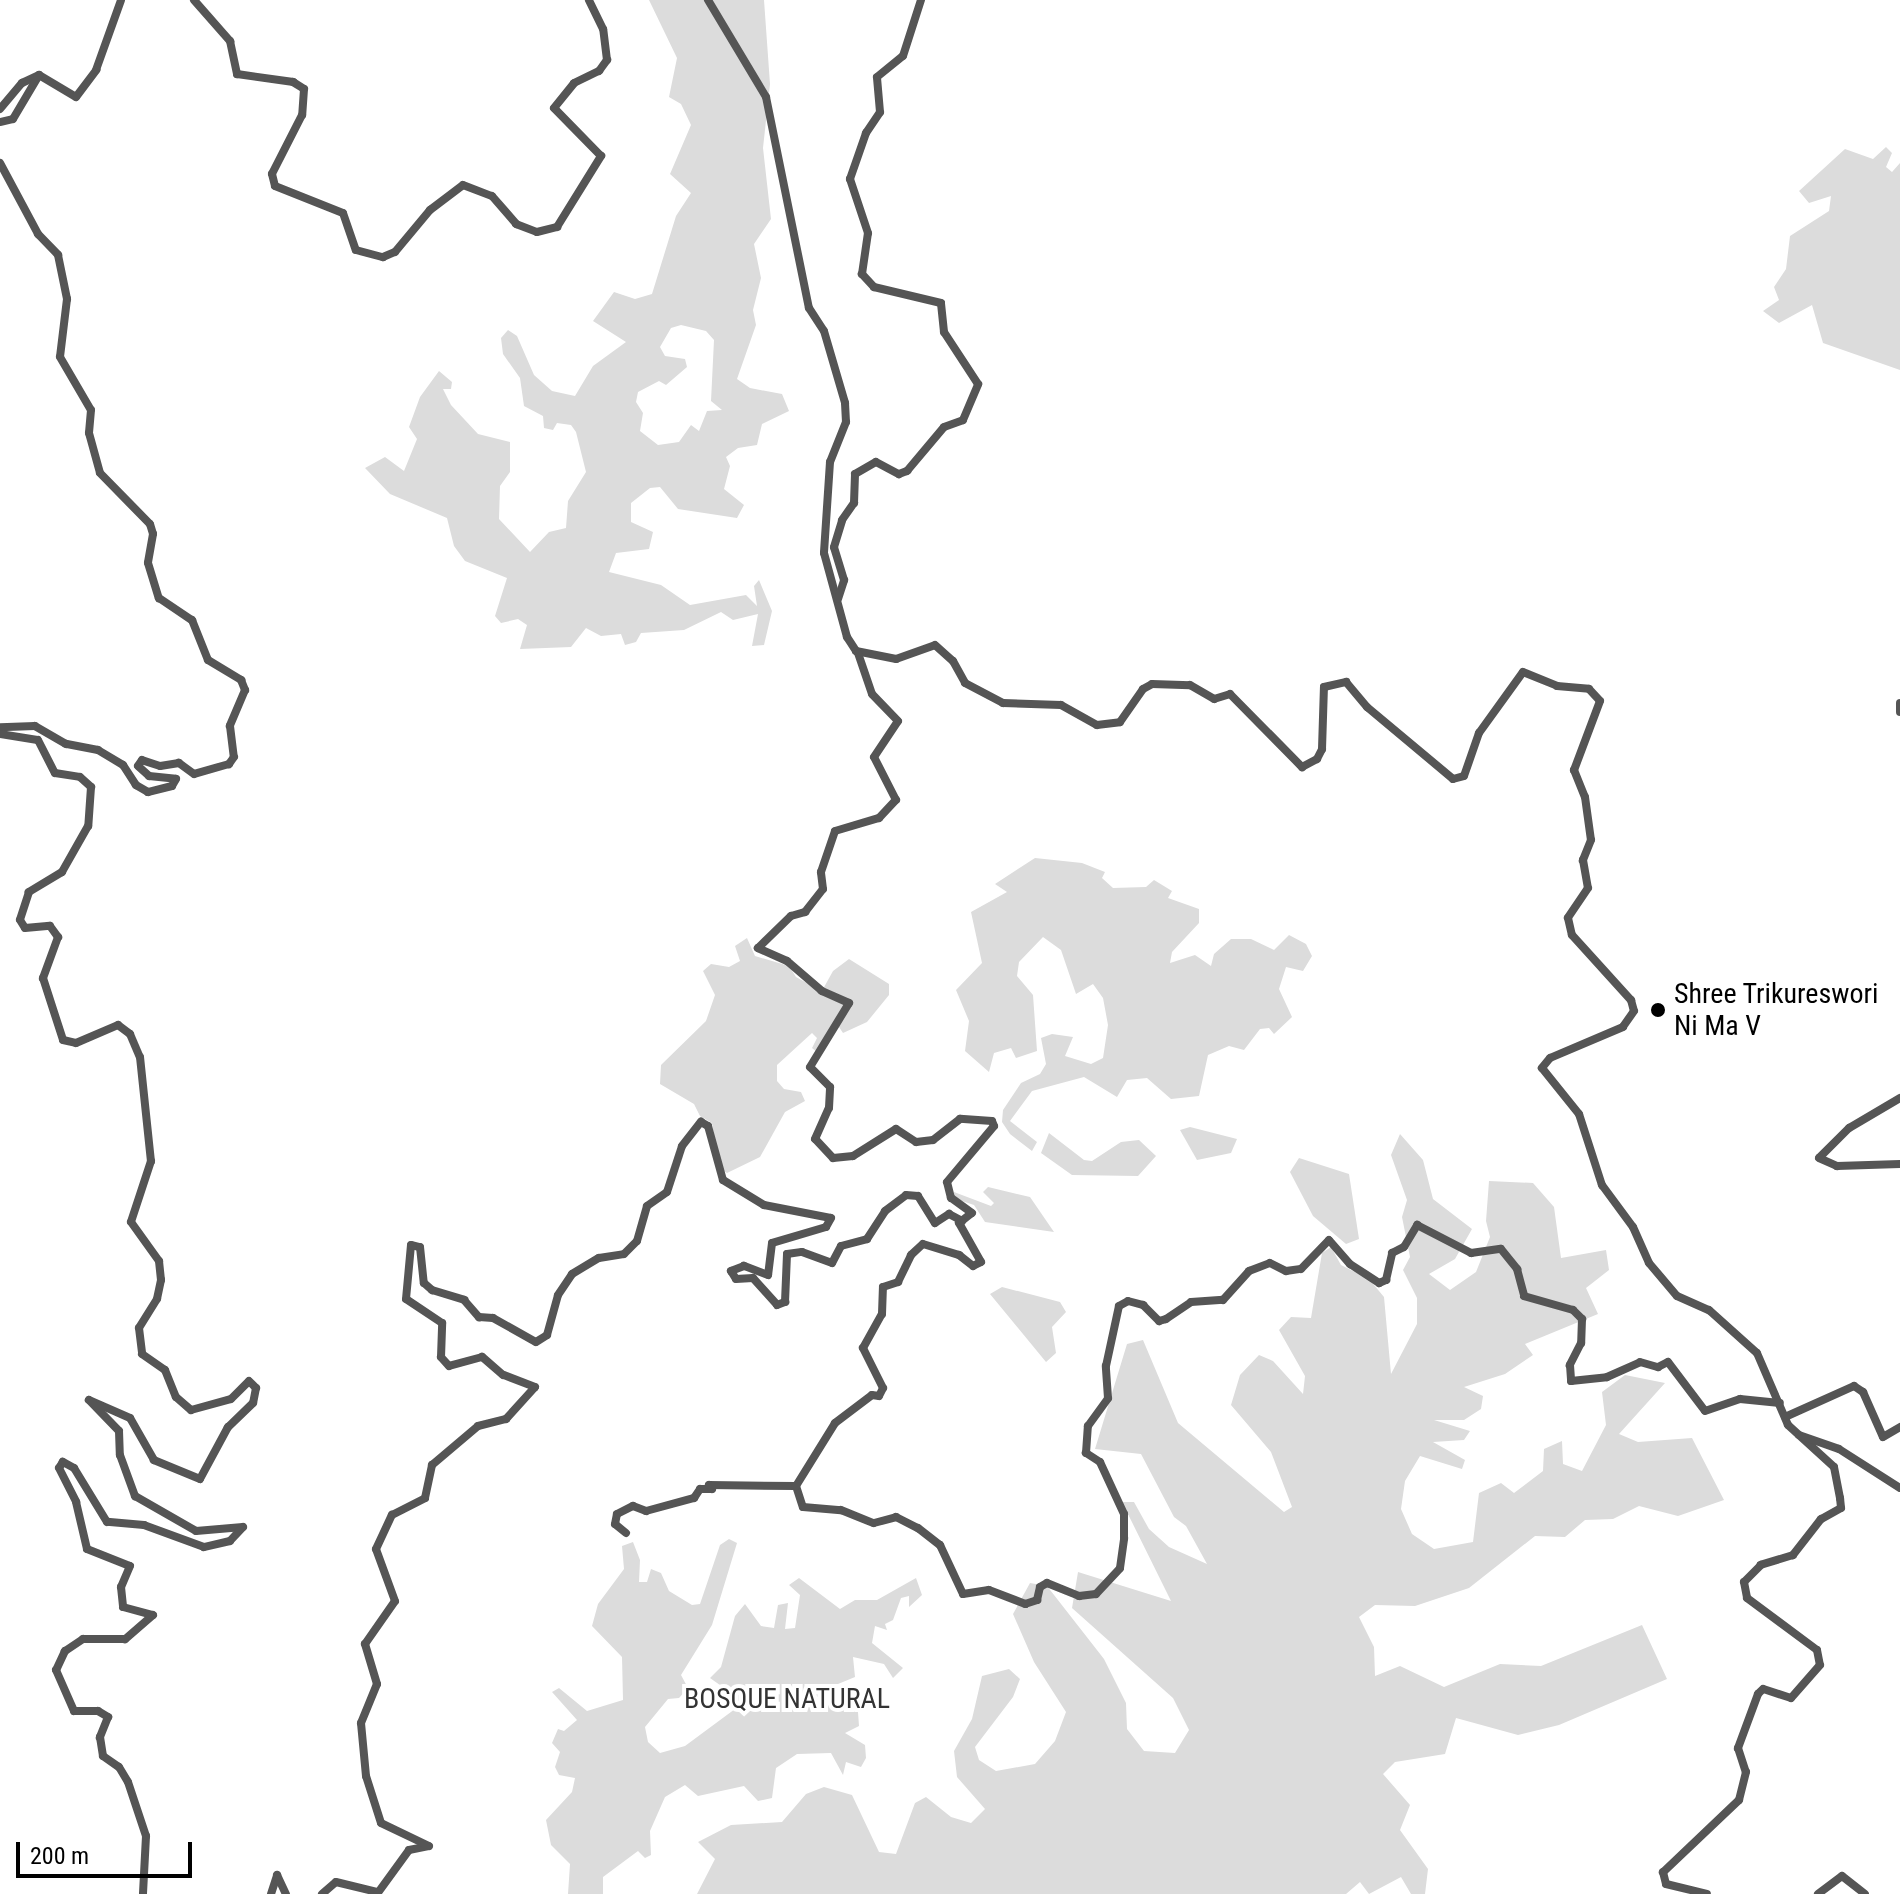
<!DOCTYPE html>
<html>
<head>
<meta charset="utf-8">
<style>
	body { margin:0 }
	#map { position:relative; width:1900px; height:1894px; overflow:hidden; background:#fff; font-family:"Roboto Condensed",sans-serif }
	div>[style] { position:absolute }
	.green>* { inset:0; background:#dcdcdc }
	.minor>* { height:8px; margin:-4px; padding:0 4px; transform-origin:4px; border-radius:4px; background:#555 }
	.dots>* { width:22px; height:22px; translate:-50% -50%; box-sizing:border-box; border:4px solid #fff; border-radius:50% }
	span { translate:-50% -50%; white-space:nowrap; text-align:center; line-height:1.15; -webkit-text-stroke:8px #fff; paint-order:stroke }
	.poi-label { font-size:28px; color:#000 }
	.left { translate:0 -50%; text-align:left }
	.park-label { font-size:28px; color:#333 }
	.scale { position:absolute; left:16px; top:1842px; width:176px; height:36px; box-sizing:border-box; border:4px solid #000; border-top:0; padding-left:10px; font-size:24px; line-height:28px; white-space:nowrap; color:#000; -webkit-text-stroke:6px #fff; paint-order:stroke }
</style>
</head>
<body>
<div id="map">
	<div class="green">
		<i style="clip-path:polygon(evenodd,649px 0,764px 0,770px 84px,763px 148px,771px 219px,754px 244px,761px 278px,753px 310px,756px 325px,737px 379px,750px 388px,782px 394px,789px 411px,762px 424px,757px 445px,738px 448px,726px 457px,730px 466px,724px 489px,744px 505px,737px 518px,678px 509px,660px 487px,650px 488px,631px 503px,631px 522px,653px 532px,649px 549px,616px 553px,609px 572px,661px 585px,690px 605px,746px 595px,757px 606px,754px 586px,759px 580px,772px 611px,764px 645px,752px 646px,758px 614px,733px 620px,721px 612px,684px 630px,641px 633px,636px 642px,625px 645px,621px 634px,601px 636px,586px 628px,571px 647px,520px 649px,527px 625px,518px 619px,501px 623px,495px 616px,507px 578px,465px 561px,454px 546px,447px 518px,390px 494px,365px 468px,385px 457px,404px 471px,417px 439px,409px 427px,420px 397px,439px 371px,452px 382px,451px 389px,443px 389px,451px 405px,478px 434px,510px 442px,510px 472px,500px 486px,499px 519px,530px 552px,549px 532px,566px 528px,568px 501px,586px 472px,576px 432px,571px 425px,557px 423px,553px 430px,544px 428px,543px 416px,524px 406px,520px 378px,503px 354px,501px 338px,508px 330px,517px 336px,534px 375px,552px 391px,575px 396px,593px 366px,626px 342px,593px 321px,614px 292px,635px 299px,652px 294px,676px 216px,691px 193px,670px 174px,691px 125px,681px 104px,669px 97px,677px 58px,649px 0,681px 325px,706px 331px,714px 340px,711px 401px,722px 410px,707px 411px,699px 431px,691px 425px,679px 442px,658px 445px,640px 431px,643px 413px,636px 402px,638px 392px,659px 381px,666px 385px,687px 367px,685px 359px,665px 356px,660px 347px,671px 328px,681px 325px)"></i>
		<i style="clip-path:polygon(1886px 147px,1892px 153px,1886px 167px,1892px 172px,1900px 163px,1900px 370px,1823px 343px,1812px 305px,1779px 323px,1763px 311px,1779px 300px,1774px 287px,1786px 269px,1790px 236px,1829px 211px,1831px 196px,1809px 203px,1799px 191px,1845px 149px,1873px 159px)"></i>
		<i style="clip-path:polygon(1035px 858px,1082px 863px,1105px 872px,1102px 878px,1113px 888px,1146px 887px,1154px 880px,1172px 891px,1168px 898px,1199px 909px,1199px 923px,1172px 952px,1170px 963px,1195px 955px,1211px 966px,1214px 954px,1231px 939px,1251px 939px,1274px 950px,1289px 935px,1306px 944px,1312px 956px,1303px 971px,1286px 967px,1279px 989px,1292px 1017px,1274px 1034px,1269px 1028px,1260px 1029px,1244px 1050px,1229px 1046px,1208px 1055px,1199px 1096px,1171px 1099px,1147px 1078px,1127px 1080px,1117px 1097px,1084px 1077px,1032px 1091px,1010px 1121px,1037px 1142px,1032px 1151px,1010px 1134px,1002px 1122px,1003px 1110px,1021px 1083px,1040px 1074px,1046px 1064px,1041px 1038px,1052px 1034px,1073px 1037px,1065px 1056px,1091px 1064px,1103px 1058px,1108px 1025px,1103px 998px,1093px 984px,1076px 994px,1061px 950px,1043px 937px,1019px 962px,1017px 976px,1033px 995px,1037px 1051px,1016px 1058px,1011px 1048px,994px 1053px,989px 1072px,965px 1051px,969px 1021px,956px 990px,982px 963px,971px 912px,1007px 892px,995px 884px)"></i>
		<i style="clip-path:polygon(747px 938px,755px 956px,789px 966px,796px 977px,847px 1005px,817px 1052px,812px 1048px,817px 1038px,812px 1033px,777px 1065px,777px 1081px,784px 1089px,801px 1092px,805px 1101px,785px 1112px,760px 1157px,727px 1173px,719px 1168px,712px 1123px,700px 1116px,694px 1104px,660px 1084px,661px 1065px,706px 1021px,715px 995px,703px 971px,711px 964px,729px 967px,740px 961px,735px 946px)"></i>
		<i style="clip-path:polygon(849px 959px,889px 984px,889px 995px,867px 1022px,843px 1033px,837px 1024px,851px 1002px,823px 989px,833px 971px)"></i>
		<i style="clip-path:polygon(1190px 1127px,1237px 1139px,1231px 1153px,1197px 1160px,1180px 1130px)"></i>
		<i style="clip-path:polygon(1049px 1133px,1084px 1160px,1092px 1161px,1121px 1142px,1139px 1140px,1156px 1156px,1138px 1176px,1072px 1175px,1041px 1153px)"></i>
		<i style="clip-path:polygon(1400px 1134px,1423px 1160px,1433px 1199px,1472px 1229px,1455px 1259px,1429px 1274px,1450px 1290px,1476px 1272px,1490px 1237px,1486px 1221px,1489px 1181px,1533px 1183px,1554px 1207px,1561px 1258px,1606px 1250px,1609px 1270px,1586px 1288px,1598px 1314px,1525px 1344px,1533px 1355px,1505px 1374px,1464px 1387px,1483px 1396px,1481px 1409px,1464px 1420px,1434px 1420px,1470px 1431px,1464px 1440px,1433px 1442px,1465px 1460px,1462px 1469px,1420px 1456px,1405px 1481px,1401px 1509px,1412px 1534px,1434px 1549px,1473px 1542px,1479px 1493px,1501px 1483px,1514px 1493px,1543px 1471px,1544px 1449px,1562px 1441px,1563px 1464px,1582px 1471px,1606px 1425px,1602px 1392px,1625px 1375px,1665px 1383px,1619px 1434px,1638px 1442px,1692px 1438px,1724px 1500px,1678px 1516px,1639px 1506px,1613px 1519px,1585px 1520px,1565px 1537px,1535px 1536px,1469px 1588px,1415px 1606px,1375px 1605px,1359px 1617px,1374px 1647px,1375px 1676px,1400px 1666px,1444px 1687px,1500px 1664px,1541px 1666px,1642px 1625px,1667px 1679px,1559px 1725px,1518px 1735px,1456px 1718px,1445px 1754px,1395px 1762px,1383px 1774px,1410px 1805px,1400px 1830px,1428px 1869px,1425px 1894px,1411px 1894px,1401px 1877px,1369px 1894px,1360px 1882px,1346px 1894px,697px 1894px,715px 1859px,698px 1842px,731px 1825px,782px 1822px,806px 1794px,824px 1787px,852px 1795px,879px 1852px,896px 1854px,915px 1803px,926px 1797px,951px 1817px,971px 1823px,985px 1809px,957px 1777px,954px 1751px,972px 1719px,982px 1676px,1009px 1669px,1020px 1679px,1013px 1697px,975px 1747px,979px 1760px,996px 1771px,1035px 1764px,1055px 1741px,1066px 1712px,1034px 1662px,1013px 1614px,1030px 1583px,1047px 1586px,1104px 1659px,1126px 1703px,1127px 1729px,1144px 1751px,1175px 1753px,1189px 1730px,1173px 1698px,1072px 1608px,1078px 1572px,1171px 1601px,1122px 1502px,1134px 1502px,1149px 1529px,1169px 1547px,1207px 1564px,1186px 1526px,1174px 1517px,1141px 1454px,1095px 1449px,1127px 1344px,1143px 1340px,1178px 1423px,1284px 1512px,1292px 1507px,1271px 1452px,1231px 1405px,1240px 1375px,1259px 1355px,1273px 1361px,1303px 1394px,1305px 1376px,1279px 1330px,1291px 1317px,1311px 1318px,1322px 1253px,1331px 1247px,1341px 1265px,1369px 1279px,1384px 1297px,1391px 1374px,1417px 1324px,1417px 1298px,1403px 1270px,1410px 1257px,1402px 1217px,1407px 1200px,1391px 1155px)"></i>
		<i style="clip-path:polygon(1299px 1158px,1349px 1174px,1359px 1239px,1346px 1244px,1313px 1216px,1290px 1172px)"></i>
		<i style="clip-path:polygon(988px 1187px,1030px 1197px,1054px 1232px,985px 1222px,974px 1205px,953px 1198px,954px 1192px,991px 1206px,994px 1203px,983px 1192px)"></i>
		<i style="clip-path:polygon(1002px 1287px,1060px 1302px,1066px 1312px,1052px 1327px,1056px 1353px,1046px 1362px,990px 1294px)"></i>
		<i style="clip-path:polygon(729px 1539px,737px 1543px,712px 1625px,681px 1675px,688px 1688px,679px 1698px,668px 1699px,645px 1727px,648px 1742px,660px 1753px,685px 1746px,735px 1709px,734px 1695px,710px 1678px,721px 1667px,735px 1616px,745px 1604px,761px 1626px,774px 1628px,778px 1605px,788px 1603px,785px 1629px,795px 1628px,800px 1595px,789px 1585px,799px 1578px,840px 1609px,855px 1600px,877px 1600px,916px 1578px,922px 1595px,909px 1607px,909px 1596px,901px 1598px,893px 1620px,885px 1624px,887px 1630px,875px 1626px,872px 1643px,903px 1668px,893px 1678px,884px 1664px,853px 1657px,855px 1677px,838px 1684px,844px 1698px,857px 1698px,859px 1726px,845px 1733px,865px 1745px,866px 1758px,861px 1767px,846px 1762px,843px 1775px,831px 1753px,797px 1754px,776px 1768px,772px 1798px,758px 1801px,744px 1786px,698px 1796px,685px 1785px,665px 1797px,650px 1831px,651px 1855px,645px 1858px,638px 1851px,603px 1877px,603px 1894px,568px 1894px,570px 1864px,551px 1845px,546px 1820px,572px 1792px,575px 1778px,559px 1775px,555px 1767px,560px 1752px,552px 1743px,558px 1729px,564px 1731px,577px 1720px,552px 1692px,559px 1688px,587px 1711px,623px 1700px,622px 1657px,592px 1626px,598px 1604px,624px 1569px,622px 1546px,633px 1542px,640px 1560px,639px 1582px,647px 1582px,651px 1569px,661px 1573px,669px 1591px,692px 1605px,700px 1604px,720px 1545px)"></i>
	</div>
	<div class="minor">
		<i style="left:194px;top:0;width:55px;rotate:48.7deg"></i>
		<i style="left:230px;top:41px;width:34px;rotate:78deg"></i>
		<i style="left:237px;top:74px;width:57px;rotate:8.1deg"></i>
		<i style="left:293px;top:82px;width:13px;rotate:32deg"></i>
		<i style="left:304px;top:89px;width:26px;rotate:94deg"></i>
		<i style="left:302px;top:115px;width:66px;rotate:117deg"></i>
		<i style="left:272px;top:174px;width:12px;rotate:76deg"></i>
		<i style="left:275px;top:186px;width:73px;rotate:21.7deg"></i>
		<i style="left:343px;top:213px;width:39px;rotate:71deg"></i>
		<i style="left:356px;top:250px;width:28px;rotate:15deg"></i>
		<i style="left:383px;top:257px;width:13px;rotate:-23deg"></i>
		<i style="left:395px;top:252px;width:55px;rotate:-50.2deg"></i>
		<i style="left:430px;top:210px;width:41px;rotate:-37.1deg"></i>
		<i style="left:463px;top:185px;width:31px;rotate:21deg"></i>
		<i style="left:492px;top:196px;width:37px;rotate:49deg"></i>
		<i style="left:516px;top:224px;width:22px;rotate:21deg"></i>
		<i style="left:537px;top:232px;width:21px;rotate:-14deg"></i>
		<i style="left:557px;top:227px;width:84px;rotate:-58.2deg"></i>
		<i style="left:601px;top:156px;width:67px;rotate:-134.4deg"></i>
		<i style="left:554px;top:108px;width:32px;rotate:-51deg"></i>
		<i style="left:574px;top:83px;width:28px;rotate:-26deg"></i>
		<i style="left:599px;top:71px;width:14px;rotate:-54deg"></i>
		<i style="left:607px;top:60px;width:31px;rotate:-97deg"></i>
		<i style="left:603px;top:29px;width:32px;rotate:-116deg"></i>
		<i style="left:708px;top:0;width:113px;rotate:59.1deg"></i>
		<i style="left:766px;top:97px;width:215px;rotate:78.5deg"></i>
		<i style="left:809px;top:308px;width:27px;rotate:57deg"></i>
		<i style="left:824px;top:331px;width:75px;rotate:73.7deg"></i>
		<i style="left:845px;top:403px;width:19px;rotate:87deg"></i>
		<i style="left:846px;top:422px;width:43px;rotate:111.8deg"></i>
		<i style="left:830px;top:462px;width:91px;rotate:93.8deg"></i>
		<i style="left:824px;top:553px;width:87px;rotate:74.7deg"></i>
		<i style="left:847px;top:637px;width:17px;rotate:57deg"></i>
		<i style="left:856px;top:651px;width:41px;rotate:11.3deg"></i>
		<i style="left:896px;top:659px;width:41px;rotate:-19.7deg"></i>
		<i style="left:935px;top:645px;width:24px;rotate:42deg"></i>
		<i style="left:953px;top:661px;width:25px;rotate:61deg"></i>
		<i style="left:965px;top:683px;width:43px;rotate:27.8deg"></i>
		<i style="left:1003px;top:703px;width:58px;rotate:2deg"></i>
		<i style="left:1061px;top:705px;width:41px;rotate:29.1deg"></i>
		<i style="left:1097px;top:725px;width:23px;rotate:-7deg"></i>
		<i style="left:1120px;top:722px;width:40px;rotate:-55.1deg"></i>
		<i style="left:1143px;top:689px;width:10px;rotate:-29deg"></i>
		<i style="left:1152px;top:684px;width:38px;rotate:2deg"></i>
		<i style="left:1190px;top:685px;width:28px;rotate:30deg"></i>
		<i style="left:1214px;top:699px;width:17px;rotate:-17deg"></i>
		<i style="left:1230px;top:694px;width:103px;rotate:45.4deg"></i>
		<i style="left:1302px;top:767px;width:17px;rotate:-28deg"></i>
		<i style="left:1317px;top:759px;width:11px;rotate:-63deg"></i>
		<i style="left:1322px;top:749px;width:62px;rotate:-88.2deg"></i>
		<i style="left:1324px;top:687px;width:23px;rotate:-13deg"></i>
		<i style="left:1346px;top:682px;width:33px;rotate:50deg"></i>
		<i style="left:1367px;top:707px;width:112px;rotate:39.9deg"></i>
		<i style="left:1453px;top:779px;width:11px;rotate:-15deg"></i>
		<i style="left:1464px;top:776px;width:46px;rotate:-70.8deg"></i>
		<i style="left:1479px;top:733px;width:75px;rotate:-54.2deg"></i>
		<i style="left:1523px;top:672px;width:37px;rotate:22deg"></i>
		<i style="left:1557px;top:686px;width:32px;rotate:5deg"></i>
		<i style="left:1589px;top:689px;width:16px;rotate:47deg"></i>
		<i style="left:1600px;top:701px;width:74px;rotate:110.6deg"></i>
		<i style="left:1574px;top:770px;width:29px;rotate:68deg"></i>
		<i style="left:1585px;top:797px;width:43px;rotate:82.1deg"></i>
		<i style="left:1591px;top:840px;width:22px;rotate:112deg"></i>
		<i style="left:1583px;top:860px;width:28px;rotate:80deg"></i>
		<i style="left:1588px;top:888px;width:36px;rotate:124deg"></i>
		<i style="left:1568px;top:918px;width:17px;rotate:77deg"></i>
		<i style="left:1572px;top:935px;width:88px;rotate:47.8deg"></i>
		<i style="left:1631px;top:1000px;width:11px;rotate:75deg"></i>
		<i style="left:1634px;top:1011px;width:19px;rotate:125deg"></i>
		<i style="left:1623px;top:1027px;width:79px;rotate:157deg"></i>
		<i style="left:1550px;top:1058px;width:13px;rotate:129deg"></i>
		<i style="left:1542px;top:1068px;width:59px;rotate:51.2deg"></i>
		<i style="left:1579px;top:1114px;width:75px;rotate:72.1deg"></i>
		<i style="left:1602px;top:1185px;width:52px;rotate:53.6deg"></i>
		<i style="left:1633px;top:1227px;width:39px;rotate:66deg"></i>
		<i style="left:1649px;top:1263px;width:43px;rotate:49.7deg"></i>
		<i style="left:1677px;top:1296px;width:35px;rotate:24deg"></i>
		<i style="left:1709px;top:1310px;width:64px;rotate:41.9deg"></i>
		<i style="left:1757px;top:1353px;width:78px;rotate:66.7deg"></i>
		<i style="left:1788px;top:1425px;width:62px;rotate:42.4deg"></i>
		<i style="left:1834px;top:1467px;width:32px;rotate:79deg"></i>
		<i style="left:1840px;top:1498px;width:10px;rotate:84deg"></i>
		<i style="left:1841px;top:1508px;width:23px;rotate:151deg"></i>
		<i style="left:1821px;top:1519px;width:46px;rotate:127.9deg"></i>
		<i style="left:1793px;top:1555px;width:34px;rotate:163deg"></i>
		<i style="left:1761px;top:1565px;width:24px;rotate:135deg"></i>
		<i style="left:1744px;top:1582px;width:16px;rotate:79deg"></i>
		<i style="left:1747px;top:1598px;width:87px;rotate:36.6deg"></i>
		<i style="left:1817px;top:1650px;width:15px;rotate:79deg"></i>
		<i style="left:1820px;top:1665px;width:44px;rotate:131.3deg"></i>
		<i style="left:1791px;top:1698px;width:29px;rotate:-162deg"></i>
		<i style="left:1763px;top:1689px;width:7px;rotate:135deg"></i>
		<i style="left:1758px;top:1694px;width:58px;rotate:110.3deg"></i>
		<i style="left:1738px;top:1748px;width:25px;rotate:72deg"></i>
		<i style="left:1746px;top:1772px;width:29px;rotate:104deg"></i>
		<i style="left:1739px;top:1800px;width:105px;rotate:136.5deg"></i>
		<i style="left:1663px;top:1872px;width:12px;rotate:76deg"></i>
		<i style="left:1666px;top:1884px;width:42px;rotate:13.7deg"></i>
		<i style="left:0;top:109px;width:34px;rotate:-50deg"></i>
		<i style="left:22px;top:83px;width:19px;rotate:-25deg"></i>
		<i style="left:39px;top:75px;width:43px;rotate:30.7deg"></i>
		<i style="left:76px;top:97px;width:34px;rotate:-53deg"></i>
		<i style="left:96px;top:70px;width:74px;rotate:-70.3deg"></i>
		<i style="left:0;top:122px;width:13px;rotate:-13deg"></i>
		<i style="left:13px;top:119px;width:51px;rotate:-59.4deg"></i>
		<i style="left:0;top:163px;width:81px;rotate:61.8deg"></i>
		<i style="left:38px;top:234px;width:29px;rotate:46deg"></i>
		<i style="left:58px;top:255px;width:45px;rotate:78.4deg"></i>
		<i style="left:67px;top:299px;width:58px;rotate:96.9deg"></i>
		<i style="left:60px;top:357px;width:61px;rotate:59.7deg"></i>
		<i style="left:91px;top:410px;width:23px;rotate:95deg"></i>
		<i style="left:89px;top:433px;width:41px;rotate:74.6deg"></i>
		<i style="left:100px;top:473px;width:71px;rotate:45.6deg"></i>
		<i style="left:150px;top:524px;width:10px;rotate:73deg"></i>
		<i style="left:153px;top:534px;width:29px;rotate:100deg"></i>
		<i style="left:148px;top:563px;width:37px;rotate:73deg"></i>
		<i style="left:159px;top:598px;width:40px;rotate:34deg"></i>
		<i style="left:192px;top:620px;width:43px;rotate:68.2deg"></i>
		<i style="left:208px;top:660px;width:39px;rotate:31deg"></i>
		<i style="left:241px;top:680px;width:11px;rotate:68deg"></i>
		<i style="left:245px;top:690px;width:39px;rotate:113deg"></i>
		<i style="left:230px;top:726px;width:31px;rotate:83deg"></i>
		<i style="left:234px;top:757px;width:9px;rotate:126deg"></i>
		<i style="left:229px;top:764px;width:36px;rotate:164deg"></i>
		<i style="left:194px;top:774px;width:19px;rotate:-144deg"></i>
		<i style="left:179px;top:763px;width:19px;rotate:171deg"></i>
		<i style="left:160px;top:766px;width:19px;rotate:-162deg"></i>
		<i style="left:142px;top:760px;width:7px;rotate:124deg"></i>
		<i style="left:138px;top:766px;width:15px;rotate:42deg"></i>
		<i style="left:149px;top:776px;width:27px;rotate:6deg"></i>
		<i style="left:176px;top:779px;width:8px;rotate:120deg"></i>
		<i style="left:172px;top:786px;width:25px;rotate:166deg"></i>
		<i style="left:148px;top:792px;width:14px;rotate:-150deg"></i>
		<i style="left:136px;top:785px;width:24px;rotate:-123deg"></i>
		<i style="left:123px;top:765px;width:29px;rotate:-149deg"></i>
		<i style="left:98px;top:750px;width:33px;rotate:-169deg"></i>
		<i style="left:66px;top:744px;width:36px;rotate:-150deg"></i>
		<i style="left:35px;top:726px;width:35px;rotate:178deg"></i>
		<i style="left:838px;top:599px;width:20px;rotate:-72deg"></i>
		<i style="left:844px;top:580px;width:34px;rotate:-107deg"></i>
		<i style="left:834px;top:547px;width:28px;rotate:-73deg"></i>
		<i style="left:842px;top:520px;width:21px;rotate:-55deg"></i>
		<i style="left:854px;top:503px;width:29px;rotate:-88deg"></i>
		<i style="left:855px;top:474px;width:24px;rotate:-30deg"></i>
		<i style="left:876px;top:462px;width:26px;rotate:28deg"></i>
		<i style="left:899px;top:474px;width:9px;rotate:-21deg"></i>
		<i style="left:907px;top:471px;width:57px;rotate:-49.9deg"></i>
		<i style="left:944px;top:427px;width:20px;rotate:-20deg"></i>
		<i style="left:963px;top:420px;width:39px;rotate:-67deg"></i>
		<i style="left:978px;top:384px;width:62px;rotate:-123.2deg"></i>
		<i style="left:944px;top:332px;width:29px;rotate:-96deg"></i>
		<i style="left:941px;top:303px;width:69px;rotate:-166.6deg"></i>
		<i style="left:874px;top:287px;width:18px;rotate:-133deg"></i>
		<i style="left:862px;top:274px;width:41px;rotate:-81.7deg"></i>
		<i style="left:868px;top:233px;width:57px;rotate:-108.4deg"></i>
		<i style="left:850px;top:179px;width:49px;rotate:-70.8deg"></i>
		<i style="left:866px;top:133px;width:25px;rotate:-56deg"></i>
		<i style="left:880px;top:112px;width:35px;rotate:-95deg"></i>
		<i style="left:877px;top:77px;width:33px;rotate:-39deg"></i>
		<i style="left:903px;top:56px;width:59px;rotate:-72.2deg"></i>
		<i style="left:1900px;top:703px;width:9px;rotate:90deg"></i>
		<i style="left:0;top:734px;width:38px;rotate:9deg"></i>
		<i style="left:38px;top:740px;width:37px;rotate:63deg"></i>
		<i style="left:55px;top:773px;width:25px;rotate:9deg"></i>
		<i style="left:80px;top:777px;width:15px;rotate:42deg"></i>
		<i style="left:91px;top:787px;width:39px;rotate:94deg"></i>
		<i style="left:88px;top:826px;width:53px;rotate:119.5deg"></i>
		<i style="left:62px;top:872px;width:39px;rotate:149deg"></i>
		<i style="left:29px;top:892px;width:29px;rotate:108deg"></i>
		<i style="left:20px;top:920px;width:9px;rotate:58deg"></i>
		<i style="left:25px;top:928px;width:25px;rotate:-5deg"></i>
		<i style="left:50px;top:926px;width:14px;rotate:54deg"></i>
		<i style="left:58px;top:937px;width:44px;rotate:110.1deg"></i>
		<i style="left:43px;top:978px;width:65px;rotate:72.1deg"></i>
		<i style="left:63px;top:1040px;width:13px;rotate:13deg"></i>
		<i style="left:76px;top:1043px;width:46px;rotate:-23.2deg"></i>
		<i style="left:118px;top:1025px;width:15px;rotate:37deg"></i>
		<i style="left:130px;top:1034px;width:25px;rotate:67deg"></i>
		<i style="left:140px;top:1057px;width:105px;rotate:84deg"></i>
		<i style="left:151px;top:1161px;width:64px;rotate:108.2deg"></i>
		<i style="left:131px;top:1222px;width:48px;rotate:54.3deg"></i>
		<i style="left:159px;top:1261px;width:19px;rotate:84deg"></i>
		<i style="left:161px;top:1280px;width:19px;rotate:102deg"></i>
		<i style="left:157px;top:1299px;width:34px;rotate:122deg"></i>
		<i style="left:139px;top:1328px;width:26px;rotate:83deg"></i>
		<i style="left:142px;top:1354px;width:28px;rotate:35deg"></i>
		<i style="left:165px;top:1370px;width:29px;rotate:68deg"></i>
		<i style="left:176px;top:1397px;width:20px;rotate:41deg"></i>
		<i style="left:191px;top:1410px;width:41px;rotate:-15.4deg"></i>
		<i style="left:231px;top:1399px;width:25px;rotate:-45deg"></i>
		<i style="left:249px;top:1381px;width:10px;rotate:45deg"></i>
		<i style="left:256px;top:1388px;width:15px;rotate:101deg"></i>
		<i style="left:253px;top:1403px;width:35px;rotate:136deg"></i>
		<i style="left:228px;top:1427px;width:59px;rotate:118.3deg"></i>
		<i style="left:200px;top:1479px;width:50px;rotate:-157.6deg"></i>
		<i style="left:154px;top:1460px;width:48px;rotate:-119.7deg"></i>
		<i style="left:130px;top:1418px;width:45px;rotate:-156.3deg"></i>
		<i style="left:89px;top:1400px;width:43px;rotate:45.9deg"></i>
		<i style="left:119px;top:1431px;width:24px;rotate:88deg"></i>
		<i style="left:120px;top:1455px;width:44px;rotate:69.9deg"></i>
		<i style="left:135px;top:1496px;width:70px;rotate:29.8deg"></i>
		<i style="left:196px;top:1531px;width:47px;rotate:-4.9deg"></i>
		<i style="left:243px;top:1527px;width:19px;rotate:133deg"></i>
		<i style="left:230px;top:1541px;width:27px;rotate:167deg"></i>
		<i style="left:204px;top:1547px;width:64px;rotate:-159.9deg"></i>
		<i style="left:144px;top:1525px;width:37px;rotate:-175deg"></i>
		<i style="left:107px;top:1522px;width:63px;rotate:-121.4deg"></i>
		<i style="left:74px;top:1468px;width:13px;rotate:-151deg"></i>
		<i style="left:63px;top:1462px;width:7px;rotate:124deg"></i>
		<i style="left:59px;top:1468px;width:38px;rotate:63deg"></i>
		<i style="left:76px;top:1502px;width:48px;rotate:76.8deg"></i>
		<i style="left:87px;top:1549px;width:46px;rotate:21.6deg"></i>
		<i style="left:130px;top:1566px;width:23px;rotate:113deg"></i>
		<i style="left:121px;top:1587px;width:20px;rotate:84deg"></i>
		<i style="left:123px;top:1607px;width:31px;rotate:15deg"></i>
		<i style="left:153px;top:1615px;width:37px;rotate:139deg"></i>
		<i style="left:125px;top:1639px;width:42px;rotate:180deg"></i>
		<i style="left:83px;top:1639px;width:22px;rotate:146deg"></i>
		<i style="left:65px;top:1651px;width:21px;rotate:115deg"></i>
		<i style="left:56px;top:1670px;width:45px;rotate:66.3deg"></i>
		<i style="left:74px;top:1711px;width:24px"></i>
		<i style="left:98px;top:1711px;width:12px;rotate:31deg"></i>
		<i style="left:108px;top:1717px;width:22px;rotate:112deg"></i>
		<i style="left:100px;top:1737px;width:19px;rotate:81deg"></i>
		<i style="left:103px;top:1756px;width:19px;rotate:35deg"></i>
		<i style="left:119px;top:1767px;width:17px;rotate:59deg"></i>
		<i style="left:128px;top:1782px;width:57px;rotate:71.6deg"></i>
		<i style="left:146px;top:1836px;width:58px;rotate:93deg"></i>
		<i style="left:1900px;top:1098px;width:59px;rotate:149.5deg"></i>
		<i style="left:1849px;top:1128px;width:42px;rotate:135deg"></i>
		<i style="left:1819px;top:1158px;width:20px;rotate:24deg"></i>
		<i style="left:1837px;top:1166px;width:63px;rotate:-1.8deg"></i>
		<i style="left:1785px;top:1417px;width:76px;rotate:-24.2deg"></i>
		<i style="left:1854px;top:1386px;width:11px;rotate:34deg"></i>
		<i style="left:1863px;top:1392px;width:49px;rotate:66deg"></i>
		<i style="left:1883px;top:1437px;width:20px;rotate:-30deg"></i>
		<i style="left:1799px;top:1435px;width:42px;rotate:19.3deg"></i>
		<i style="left:1839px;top:1449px;width:72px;rotate:32.6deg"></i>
		<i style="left:796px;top:1486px;width:22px;rotate:72deg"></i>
		<i style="left:803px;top:1507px;width:38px;rotate:5deg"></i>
		<i style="left:841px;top:1510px;width:35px;rotate:22deg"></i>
		<i style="left:874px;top:1523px;width:23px;rotate:-15deg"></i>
		<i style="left:896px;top:1517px;width:25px;rotate:27deg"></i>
		<i style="left:918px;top:1528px;width:28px;rotate:38deg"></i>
		<i style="left:940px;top:1545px;width:54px;rotate:64.9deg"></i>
		<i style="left:963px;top:1594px;width:26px;rotate:-9deg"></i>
		<i style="left:989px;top:1590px;width:39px;rotate:21deg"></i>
		<i style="left:1025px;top:1604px;width:13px;rotate:-18deg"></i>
		<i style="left:1037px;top:1600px;width:13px;rotate:-77deg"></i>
		<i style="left:1040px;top:1587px;width:8px;rotate:-30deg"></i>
		<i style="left:1047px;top:1583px;width:35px;rotate:22deg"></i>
		<i style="left:1079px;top:1596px;width:17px;rotate:-7deg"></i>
		<i style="left:1096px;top:1594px;width:35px;rotate:-47deg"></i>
		<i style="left:1120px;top:1568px;width:30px;rotate:-82deg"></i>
		<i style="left:1124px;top:1538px;width:24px;rotate:-90deg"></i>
		<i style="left:1124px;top:1514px;width:57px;rotate:-114.8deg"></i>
		<i style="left:1100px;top:1462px;width:17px;rotate:-147deg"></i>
		<i style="left:1086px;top:1453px;width:27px;rotate:-86deg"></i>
		<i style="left:1088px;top:1426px;width:34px;rotate:-54deg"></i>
		<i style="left:1108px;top:1398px;width:32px;rotate:-94deg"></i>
		<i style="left:1106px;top:1366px;width:61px;rotate:-77.8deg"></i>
		<i style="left:1119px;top:1306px;width:10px;rotate:-29deg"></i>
		<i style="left:1128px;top:1301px;width:16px;rotate:15deg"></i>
		<i style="left:1143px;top:1305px;width:23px;rotate:45deg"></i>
		<i style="left:1159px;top:1321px;width:7px;rotate:-16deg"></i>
		<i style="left:1166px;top:1319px;width:30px;rotate:-34deg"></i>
		<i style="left:1191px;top:1302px;width:32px;rotate:-4deg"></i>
		<i style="left:1223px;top:1300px;width:39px;rotate:-48deg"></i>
		<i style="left:1249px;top:1271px;width:22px;rotate:-21deg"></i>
		<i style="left:1270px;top:1263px;width:18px;rotate:27deg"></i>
		<i style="left:1286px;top:1271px;width:15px;rotate:-8deg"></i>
		<i style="left:1301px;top:1269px;width:40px;rotate:-46deg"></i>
		<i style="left:1329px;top:1240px;width:32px;rotate:49deg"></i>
		<i style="left:1350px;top:1264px;width:35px;rotate:33deg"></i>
		<i style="left:1379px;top:1283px;width:8px;rotate:-23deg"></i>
		<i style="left:1386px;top:1280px;width:28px;rotate:-77deg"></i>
		<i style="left:1392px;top:1253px;width:13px;rotate:-27deg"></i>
		<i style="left:1404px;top:1247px;width:26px;rotate:-59deg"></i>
		<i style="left:1417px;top:1225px;width:61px;rotate:27.4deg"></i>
		<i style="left:1471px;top:1253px;width:30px;rotate:-8deg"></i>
		<i style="left:1501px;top:1249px;width:26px;rotate:51deg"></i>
		<i style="left:1517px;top:1269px;width:28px;rotate:75deg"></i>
		<i style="left:1524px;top:1296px;width:51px;rotate:15.9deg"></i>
		<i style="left:1573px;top:1310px;width:13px;rotate:45deg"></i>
		<i style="left:1582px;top:1319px;width:24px;rotate:92deg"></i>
		<i style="left:1581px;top:1343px;width:25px;rotate:117deg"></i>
		<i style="left:1570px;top:1365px;width:16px;rotate:86deg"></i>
		<i style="left:1571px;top:1381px;width:36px;rotate:-6deg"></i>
		<i style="left:1607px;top:1377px;width:36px;rotate:-24deg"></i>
		<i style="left:1640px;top:1362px;width:19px;rotate:16deg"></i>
		<i style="left:1658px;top:1367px;width:11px;rotate:-27deg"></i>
		<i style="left:1668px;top:1362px;width:61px;rotate:52.9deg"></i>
		<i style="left:1705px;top:1411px;width:37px;rotate:-19deg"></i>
		<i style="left:1740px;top:1399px;width:40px;rotate:5.7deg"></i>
		<i style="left:626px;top:1533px;width:14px;rotate:-141deg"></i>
		<i style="left:615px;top:1524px;width:10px;rotate:-79deg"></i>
		<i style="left:617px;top:1514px;width:18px;rotate:-27deg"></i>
		<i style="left:633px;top:1506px;width:14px;rotate:21deg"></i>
		<i style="left:646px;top:1511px;width:50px;rotate:-15.2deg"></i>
		<i style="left:694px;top:1498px;width:11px;rotate:-56deg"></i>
		<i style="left:700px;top:1489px;width:12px"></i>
		<i style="left:712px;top:1489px;width:5px;rotate:-127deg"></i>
		<i style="left:709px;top:1485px;width:87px;rotate:0.7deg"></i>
		<i style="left:796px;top:1486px;width:74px;rotate:-58.2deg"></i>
		<i style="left:835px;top:1423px;width:46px;rotate:-37.1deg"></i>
		<i style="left:872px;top:1395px;width:7px;rotate:8deg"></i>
		<i style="left:879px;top:1396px;width:9px;rotate:-63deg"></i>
		<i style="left:883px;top:1388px;width:45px;rotate:-116.6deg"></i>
		<i style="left:863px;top:1348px;width:39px;rotate:-61deg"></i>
		<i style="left:882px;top:1314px;width:27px;rotate:-88deg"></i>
		<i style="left:883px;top:1287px;width:16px;rotate:-18deg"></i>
		<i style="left:898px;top:1282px;width:30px;rotate:-64deg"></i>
		<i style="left:911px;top:1255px;width:16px;rotate:-43deg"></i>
		<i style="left:923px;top:1244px;width:38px;rotate:17deg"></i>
		<i style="left:959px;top:1255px;width:18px;rotate:38deg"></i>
		<i style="left:973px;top:1266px;width:9px;rotate:-27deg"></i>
		<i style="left:981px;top:1262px;width:45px;rotate:-119.4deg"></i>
		<i style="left:959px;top:1223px;width:16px;rotate:-38deg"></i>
		<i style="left:972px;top:1213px;width:26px;rotate:-144deg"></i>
		<i style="left:951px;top:1198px;width:16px;rotate:-104deg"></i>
		<i style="left:947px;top:1182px;width:73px;rotate:-50deg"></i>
		<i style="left:994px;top:1126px;width:5px;rotate:-112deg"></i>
		<i style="left:992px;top:1121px;width:32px;rotate:-176deg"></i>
		<i style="left:960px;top:1119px;width:34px;rotate:142deg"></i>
		<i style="left:933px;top:1140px;width:17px;rotate:173deg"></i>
		<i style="left:916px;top:1142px;width:24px;rotate:-147deg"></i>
		<i style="left:896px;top:1129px;width:51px;rotate:147.9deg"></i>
		<i style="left:853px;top:1156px;width:20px;rotate:174deg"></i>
		<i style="left:833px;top:1158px;width:26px;rotate:-133deg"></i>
		<i style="left:815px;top:1139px;width:34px;rotate:-66deg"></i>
		<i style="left:829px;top:1108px;width:21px;rotate:-87deg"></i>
		<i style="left:830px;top:1087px;width:28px;rotate:-135deg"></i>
		<i style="left:810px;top:1067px;width:75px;rotate:-58.6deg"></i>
		<i style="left:849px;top:1003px;width:30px;rotate:-156deg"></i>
		<i style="left:822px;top:991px;width:46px;rotate:-139.4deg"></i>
		<i style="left:787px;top:961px;width:32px;rotate:-156deg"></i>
		<i style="left:758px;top:948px;width:46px;rotate:-44.1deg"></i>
		<i style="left:791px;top:916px;width:15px;rotate:-16deg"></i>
		<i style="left:805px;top:912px;width:29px;rotate:-52deg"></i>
		<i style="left:823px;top:889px;width:17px;rotate:-97deg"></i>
		<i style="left:821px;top:872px;width:43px;rotate:-71.1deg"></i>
		<i style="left:835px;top:831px;width:46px;rotate:-16.5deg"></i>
		<i style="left:879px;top:818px;width:25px;rotate:-47deg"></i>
		<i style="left:896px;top:800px;width:48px;rotate:-117.1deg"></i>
		<i style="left:874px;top:757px;width:43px;rotate:-56.3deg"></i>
		<i style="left:898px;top:721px;width:37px;rotate:-134deg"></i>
		<i style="left:872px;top:694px;width:43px;rotate:-108.9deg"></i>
		<i style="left:271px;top:1894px;width:20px;rotate:-72deg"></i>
		<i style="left:277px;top:1875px;width:21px;rotate:65deg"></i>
		<i style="left:322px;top:1894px;width:18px;rotate:-41deg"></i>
		<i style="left:336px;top:1882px;width:42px;rotate:13.7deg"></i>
		<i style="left:377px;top:1894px;width:54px;rotate:-54deg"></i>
		<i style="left:409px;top:1850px;width:20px;rotate:-11deg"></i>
		<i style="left:429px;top:1846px;width:53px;rotate:-154.4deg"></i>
		<i style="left:381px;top:1823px;width:49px;rotate:-107.7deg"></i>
		<i style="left:366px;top:1776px;width:53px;rotate:-95.4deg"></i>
		<i style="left:361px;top:1723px;width:42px;rotate:-67.7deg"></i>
		<i style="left:377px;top:1684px;width:42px;rotate:-106.7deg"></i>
		<i style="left:365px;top:1644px;width:52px;rotate:-55.1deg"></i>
		<i style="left:395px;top:1601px;width:55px;rotate:-110.1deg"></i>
		<i style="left:376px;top:1549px;width:38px;rotate:-65deg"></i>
		<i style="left:392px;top:1515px;width:37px;rotate:-27deg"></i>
		<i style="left:425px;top:1498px;width:34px;rotate:-78deg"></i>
		<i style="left:432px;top:1465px;width:60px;rotate:-40.3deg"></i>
		<i style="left:478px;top:1426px;width:29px;rotate:-14deg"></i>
		<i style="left:506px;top:1419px;width:43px;rotate:-47.8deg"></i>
		<i style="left:535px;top:1387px;width:34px;rotate:-159deg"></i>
		<i style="left:503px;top:1375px;width:28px;rotate:-139deg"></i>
		<i style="left:482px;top:1357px;width:34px;rotate:165deg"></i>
		<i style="left:449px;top:1366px;width:12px;rotate:-132deg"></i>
		<i style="left:441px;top:1357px;width:34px;rotate:-88deg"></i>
		<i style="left:442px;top:1323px;width:43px;rotate:-146.3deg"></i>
		<i style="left:406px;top:1299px;width:54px;rotate:-84.7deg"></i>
		<i style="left:411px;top:1245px;width:9px;rotate:13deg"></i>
		<i style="left:420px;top:1247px;width:36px;rotate:84deg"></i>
		<i style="left:424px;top:1283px;width:11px;rotate:41deg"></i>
		<i style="left:432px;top:1290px;width:34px;rotate:17deg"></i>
		<i style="left:464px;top:1300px;width:23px;rotate:49deg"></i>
		<i style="left:479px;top:1317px;width:14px;rotate:4deg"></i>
		<i style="left:493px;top:1318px;width:49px;rotate:29.2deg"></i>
		<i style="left:536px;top:1342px;width:13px;rotate:-32deg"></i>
		<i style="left:547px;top:1335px;width:41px;rotate:-74.6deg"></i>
		<i style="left:558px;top:1295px;width:25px;rotate:-56deg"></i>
		<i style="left:572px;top:1274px;width:31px;rotate:-31deg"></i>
		<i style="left:599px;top:1258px;width:25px;rotate:-9deg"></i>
		<i style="left:624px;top:1254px;width:18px;rotate:-45deg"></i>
		<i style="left:637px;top:1241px;width:36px;rotate:-74deg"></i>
		<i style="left:647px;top:1206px;width:24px;rotate:-35deg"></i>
		<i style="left:667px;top:1192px;width:48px;rotate:-71.9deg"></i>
		<i style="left:682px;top:1146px;width:31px;rotate:-52deg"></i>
		<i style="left:701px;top:1122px;width:8px;rotate:30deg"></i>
		<i style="left:708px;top:1126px;width:56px;rotate:74.5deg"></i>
		<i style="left:723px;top:1180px;width:48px;rotate:31.4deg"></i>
		<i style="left:764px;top:1205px;width:68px;rotate:11deg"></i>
		<i style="left:831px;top:1218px;width:10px;rotate:119deg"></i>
		<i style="left:826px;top:1227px;width:56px;rotate:163.5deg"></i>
		<i style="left:772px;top:1243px;width:32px;rotate:97deg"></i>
		<i style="left:768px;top:1275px;width:26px;rotate:-159deg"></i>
		<i style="left:744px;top:1266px;width:14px;rotate:159deg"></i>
		<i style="left:731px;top:1271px;width:9px;rotate:58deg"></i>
		<i style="left:736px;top:1279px;width:17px;rotate:-3deg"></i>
		<i style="left:753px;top:1278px;width:36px;rotate:48deg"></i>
		<i style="left:777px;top:1305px;width:9px;rotate:-21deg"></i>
		<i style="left:785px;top:1302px;width:48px;rotate:-87.6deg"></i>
		<i style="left:787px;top:1254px;width:15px;rotate:-8deg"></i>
		<i style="left:802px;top:1252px;width:32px;rotate:20deg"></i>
		<i style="left:832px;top:1263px;width:19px;rotate:-62deg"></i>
		<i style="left:841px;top:1246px;width:27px;rotate:-15deg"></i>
		<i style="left:867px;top:1239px;width:33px;rotate:-57deg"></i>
		<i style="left:885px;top:1211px;width:26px;rotate:-37deg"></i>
		<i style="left:906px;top:1195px;width:12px;rotate:5deg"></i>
		<i style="left:918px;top:1196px;width:32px;rotate:58deg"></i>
		<i style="left:935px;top:1223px;width:17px;rotate:-33deg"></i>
		<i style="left:949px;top:1214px;width:15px;rotate:28deg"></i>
		<i style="left:1818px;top:1894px;width:30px;rotate:-37deg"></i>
		<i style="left:1842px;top:1876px;width:29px;rotate:38deg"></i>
	</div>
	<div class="dots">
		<i style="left:1658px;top:1010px;background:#000"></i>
	</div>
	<div class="poi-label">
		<span class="left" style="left:1674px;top:1010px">Shree Trikureswori<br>Ni Ma V</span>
	</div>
	<div class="park-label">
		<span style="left:787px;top:1699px">BOSQUE NATURAL</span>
	</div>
	<div class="scale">200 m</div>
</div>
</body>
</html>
